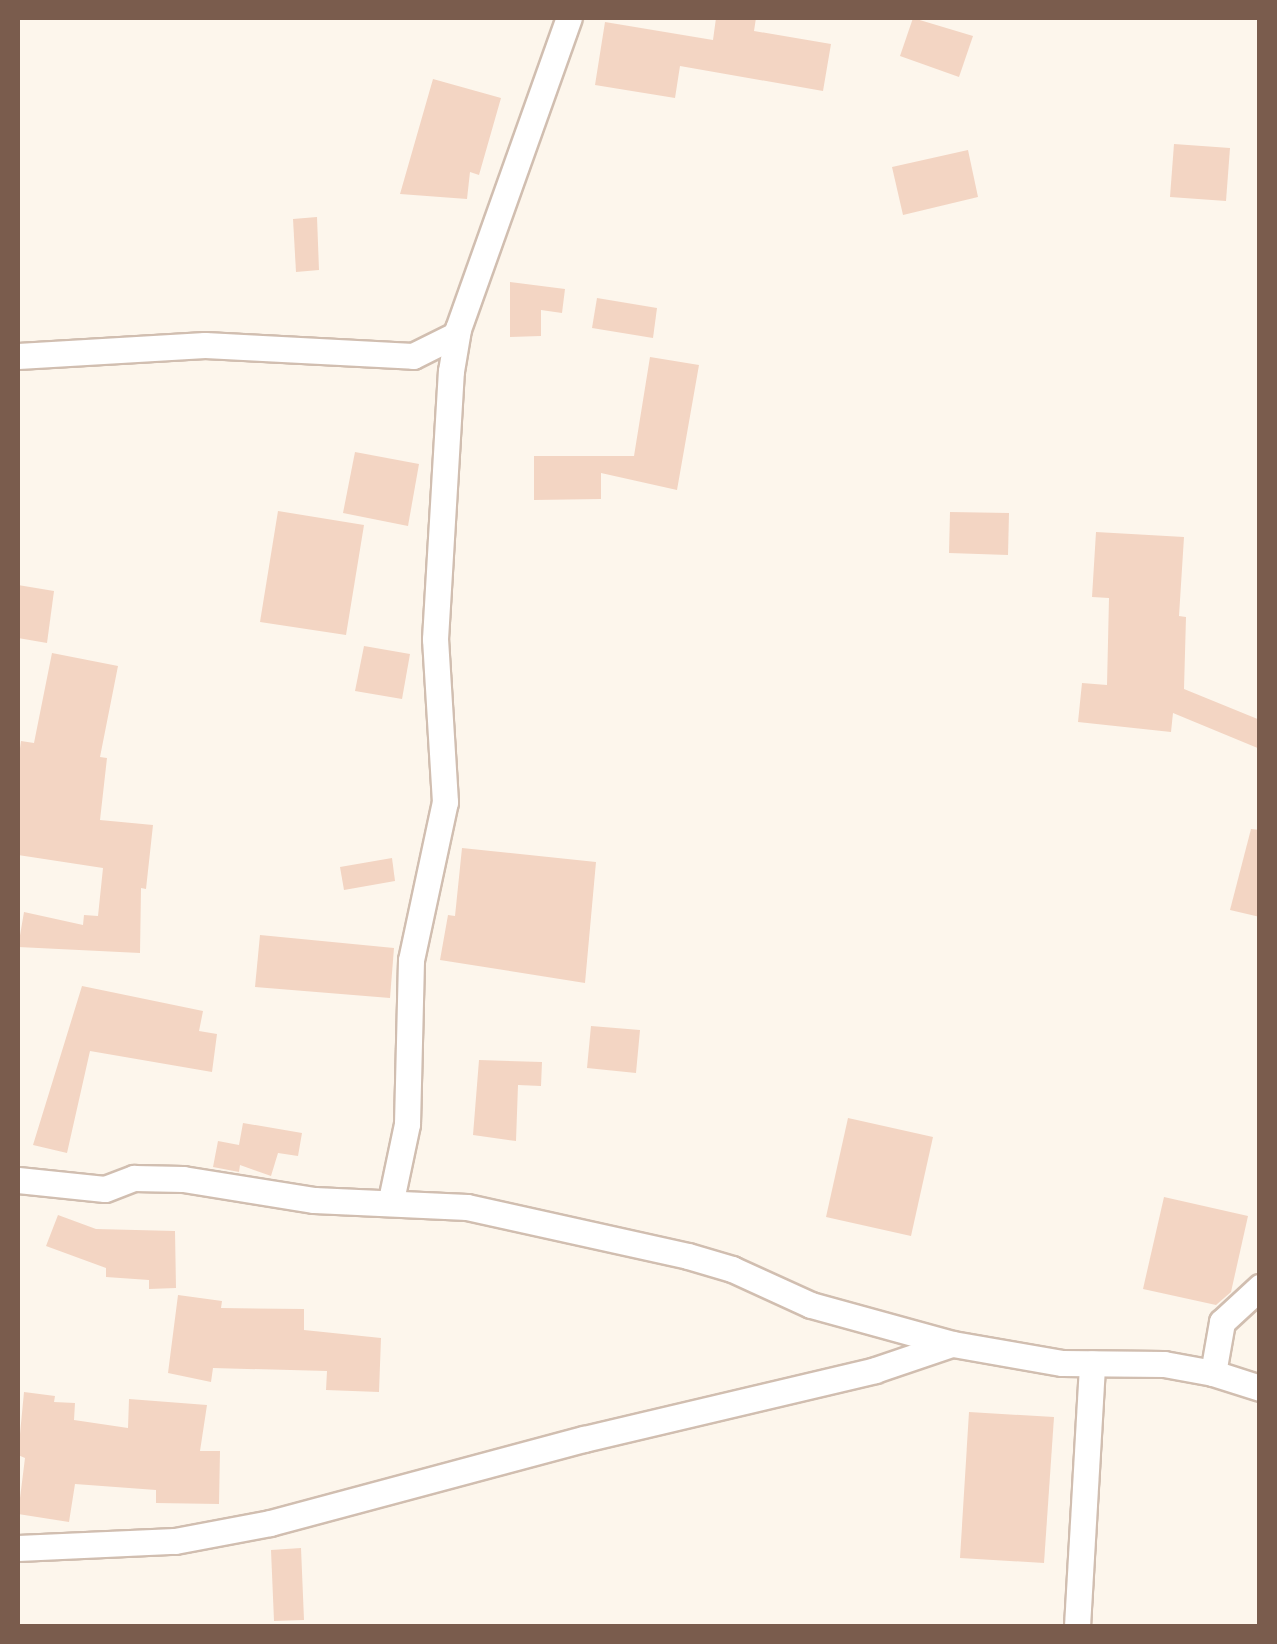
<!DOCTYPE html>
<html>
<head>
<meta charset="utf-8">
<style>
	body { margin:0 }
	#map { position:relative; width:1277px; height:1644px; overflow:hidden; background:#fdf6ec; font-family:"Sofia Sans Condensed",sans-serif }
	div>[style] { position:absolute }
	.building>* { inset:0; background:#f3d5c3 }
	.roads { filter:drop-shadow(2px 0 #d1beb0) drop-shadow(-2px 0 #d1beb0) drop-shadow(0 2px #d1beb0) drop-shadow(0 -2px #d1beb0) }
	.minor>* { height:25px; margin:-12.5px; padding:0 12.5px; transform-origin:12.5px; border-radius:12.5px; background:#fff }
	span { translate:-50% -50%; white-space:nowrap; text-align:center; line-height:1.15; -webkit-text-stroke:9px #fffaf3; paint-order:stroke }
	.frame { position:absolute; inset:0; border:20px solid #7a5c4d; pointer-events:none }
</style>
</head>
<body>
<div id="map">
	<div class="building">
		<i style="clip-path:polygon(716px 18px,756px 18px,754px 31px,831px 44px,823px 91px,680px 66px,675px 98px,595px 85px,605px 22px,713px 40px)"></i>
		<i style="clip-path:polygon(913px 18px,973px 36px,959px 77px,900px 56px)"></i>
		<i style="clip-path:polygon(433px 79px,501px 98px,479px 175px,470px 172px,467px 199px,400px 194px)"></i>
		<i style="clip-path:polygon(1174px 144px,1230px 148px,1226px 201px,1170px 197px)"></i>
		<i style="clip-path:polygon(968px 150px,978px 197px,903px 215px,892px 167px)"></i>
		<i style="clip-path:polygon(317px 217px,319px 270px,296px 272px,293px 219px)"></i>
		<i style="clip-path:polygon(510px 282px,565px 289px,562px 313px,541px 310px,541px 336px,510px 337px)"></i>
		<i style="clip-path:polygon(597px 298px,657px 308px,653px 338px,592px 328px)"></i>
		<i style="clip-path:polygon(650px 357px,699px 365px,677px 490px,601px 473px,601px 499px,534px 500px,534px 456px,634px 456px)"></i>
		<i style="clip-path:polygon(355px 452px,419px 464px,408px 526px,343px 513px)"></i>
		<i style="clip-path:polygon(278px 511px,364px 525px,346px 635px,260px 622px)"></i>
		<i style="clip-path:polygon(950px 512px,1009px 513px,1008px 555px,949px 553px)"></i>
		<i style="clip-path:polygon(1096px 532px,1184px 537px,1179px 616px,1186px 617px,1184px 689px,1260px 720px,1260px 749px,1173px 713px,1171px 732px,1078px 722px,1082px 683px,1107px 685px,1109px 598px,1092px 597px)"></i>
		<i style="clip-path:polygon(18px 585px,54px 591px,47px 643px,18px 638px)"></i>
		<i style="clip-path:polygon(364px 646px,410px 654px,402px 699px,355px 691px)"></i>
		<i style="clip-path:polygon(52px 653px,118px 666px,100px 757px,107px 758px,100px 820px,153px 825px,146px 889px,141px 888px,140px 953px,18px 947px,24px 912px,83px 925px,84px 915px,98px 916px,103px 868px,18px 855px,18px 763px,21px 741px,34px 743px)"></i>
		<i style="clip-path:polygon(1251px 829px,1260px 830px,1260px 917px,1230px 910px)"></i>
		<i style="clip-path:polygon(462px 848px,596px 862px,585px 983px,440px 960px,448px 915px,455px 916px)"></i>
		<i style="clip-path:polygon(392px 858px,395px 881px,344px 890px,340px 867px)"></i>
		<i style="clip-path:polygon(260px 935px,394px 948px,390px 998px,255px 987px)"></i>
		<i style="clip-path:polygon(82px 986px,203px 1011px,199px 1031px,217px 1034px,212px 1072px,90px 1051px,67px 1153px,33px 1145px)"></i>
		<i style="clip-path:polygon(591px 1026px,640px 1030px,636px 1073px,587px 1068px)"></i>
		<i style="clip-path:polygon(479px 1060px,542px 1062px,541px 1086px,518px 1085px,516px 1141px,473px 1135px)"></i>
		<i style="clip-path:polygon(848px 1118px,933px 1137px,911px 1236px,826px 1217px)"></i>
		<i style="clip-path:polygon(243px 1123px,302px 1133px,298px 1156px,278px 1153px,271px 1176px,240px 1165px,239px 1172px,213px 1167px,218px 1141px,239px 1145px)"></i>
		<i style="clip-path:polygon(1164px 1197px,1248px 1216px,1231px 1292px,1216px 1305px,1143px 1289px)"></i>
		<i style="clip-path:polygon(58px 1215px,96px 1229px,175px 1231px,176px 1288px,149px 1289px,149px 1280px,106px 1277px,106px 1268px,46px 1246px)"></i>
		<i style="clip-path:polygon(178px 1295px,222px 1301px,221px 1308px,304px 1309px,304px 1330px,381px 1338px,379px 1392px,326px 1390px,327px 1371px,213px 1368px,211px 1382px,168px 1373px)"></i>
		<i style="clip-path:polygon(24px 1392px,55px 1396px,54px 1402px,75px 1403px,74px 1420px,128px 1428px,129px 1399px,207px 1405px,200px 1451px,220px 1451px,219px 1504px,156px 1503px,156px 1490px,75px 1484px,69px 1522px,18px 1514px,25px 1458px,18px 1455px)"></i>
		<i style="clip-path:polygon(969px 1412px,1054px 1417px,1044px 1563px,960px 1558px)"></i>
		<i style="clip-path:polygon(301px 1548px,304px 1620px,274px 1621px,271px 1550px)"></i>
	</div>
	<div class="roads">
		<div class="minor">
			<i style="left:18px;top:356px;width:187px;rotate:-3.4deg"></i>
			<i style="left:205px;top:345px;width:208px;rotate:3deg"></i>
			<i style="left:413px;top:356px;width:49px;rotate:-26.6deg"></i>
			<i style="left:18px;top:1180px;width:87px;rotate:5.9deg"></i>
			<i style="left:105px;top:1189px;width:31px;rotate:-21deg"></i>
			<i style="left:134px;top:1178px;width:49px;rotate:1.2deg"></i>
			<i style="left:183px;top:1179px;width:133px;rotate:9.1deg"></i>
			<i style="left:314px;top:1200px;width:153px;rotate:2.6deg"></i>
			<i style="left:467px;top:1207px;width:226px;rotate:12.5deg"></i>
			<i style="left:688px;top:1256px;width:46px;rotate:16.5deg"></i>
			<i style="left:732px;top:1269px;width:87px;rotate:24.5deg"></i>
			<i style="left:811px;top:1305px;width:147px;rotate:15.4deg"></i>
			<i style="left:953px;top:1344px;width:111px;rotate:9.9deg"></i>
			<i style="left:1062px;top:1363px;width:102px;rotate:0.6deg"></i>
			<i style="left:1164px;top:1364px;width:50px;rotate:10.4deg"></i>
			<i style="left:1213px;top:1373px;width:49px;rotate:17.7deg"></i>
			<i style="left:391px;top:1200px;width:78px;rotate:-78.1deg"></i>
			<i style="left:407px;top:1124px;width:164px;rotate:-88.6deg"></i>
			<i style="left:411px;top:960px;width:162px;rotate:-77.9deg"></i>
			<i style="left:445px;top:802px;width:163px;rotate:-93.5deg"></i>
			<i style="left:435px;top:639px;width:268px;rotate:-86.6deg"></i>
			<i style="left:451px;top:371px;width:43px;rotate:-80.5deg"></i>
			<i style="left:458px;top:329px;width:330px;rotate:-70.4deg"></i>
			<i style="left:1213px;top:1373px;width:52px;rotate:-80deg"></i>
			<i style="left:1222px;top:1322px;width:52px;rotate:-42.6deg"></i>
			<i style="left:18px;top:1548px;width:157px;rotate:-2.6deg"></i>
			<i style="left:175px;top:1541px;width:97px;rotate:-10.7deg"></i>
			<i style="left:270px;top:1523px;width:325px;rotate:-15deg"></i>
			<i style="left:584px;top:1439px;width:299px;rotate:-13.3deg"></i>
			<i style="left:875px;top:1370px;width:81px;rotate:-18.7deg"></i>
			<i style="left:1077px;top:1626px;width:263px;rotate:-86.7deg"></i>
		</div>
	</div>
	<div class="frame"></div>
</div>
</body>
</html>
